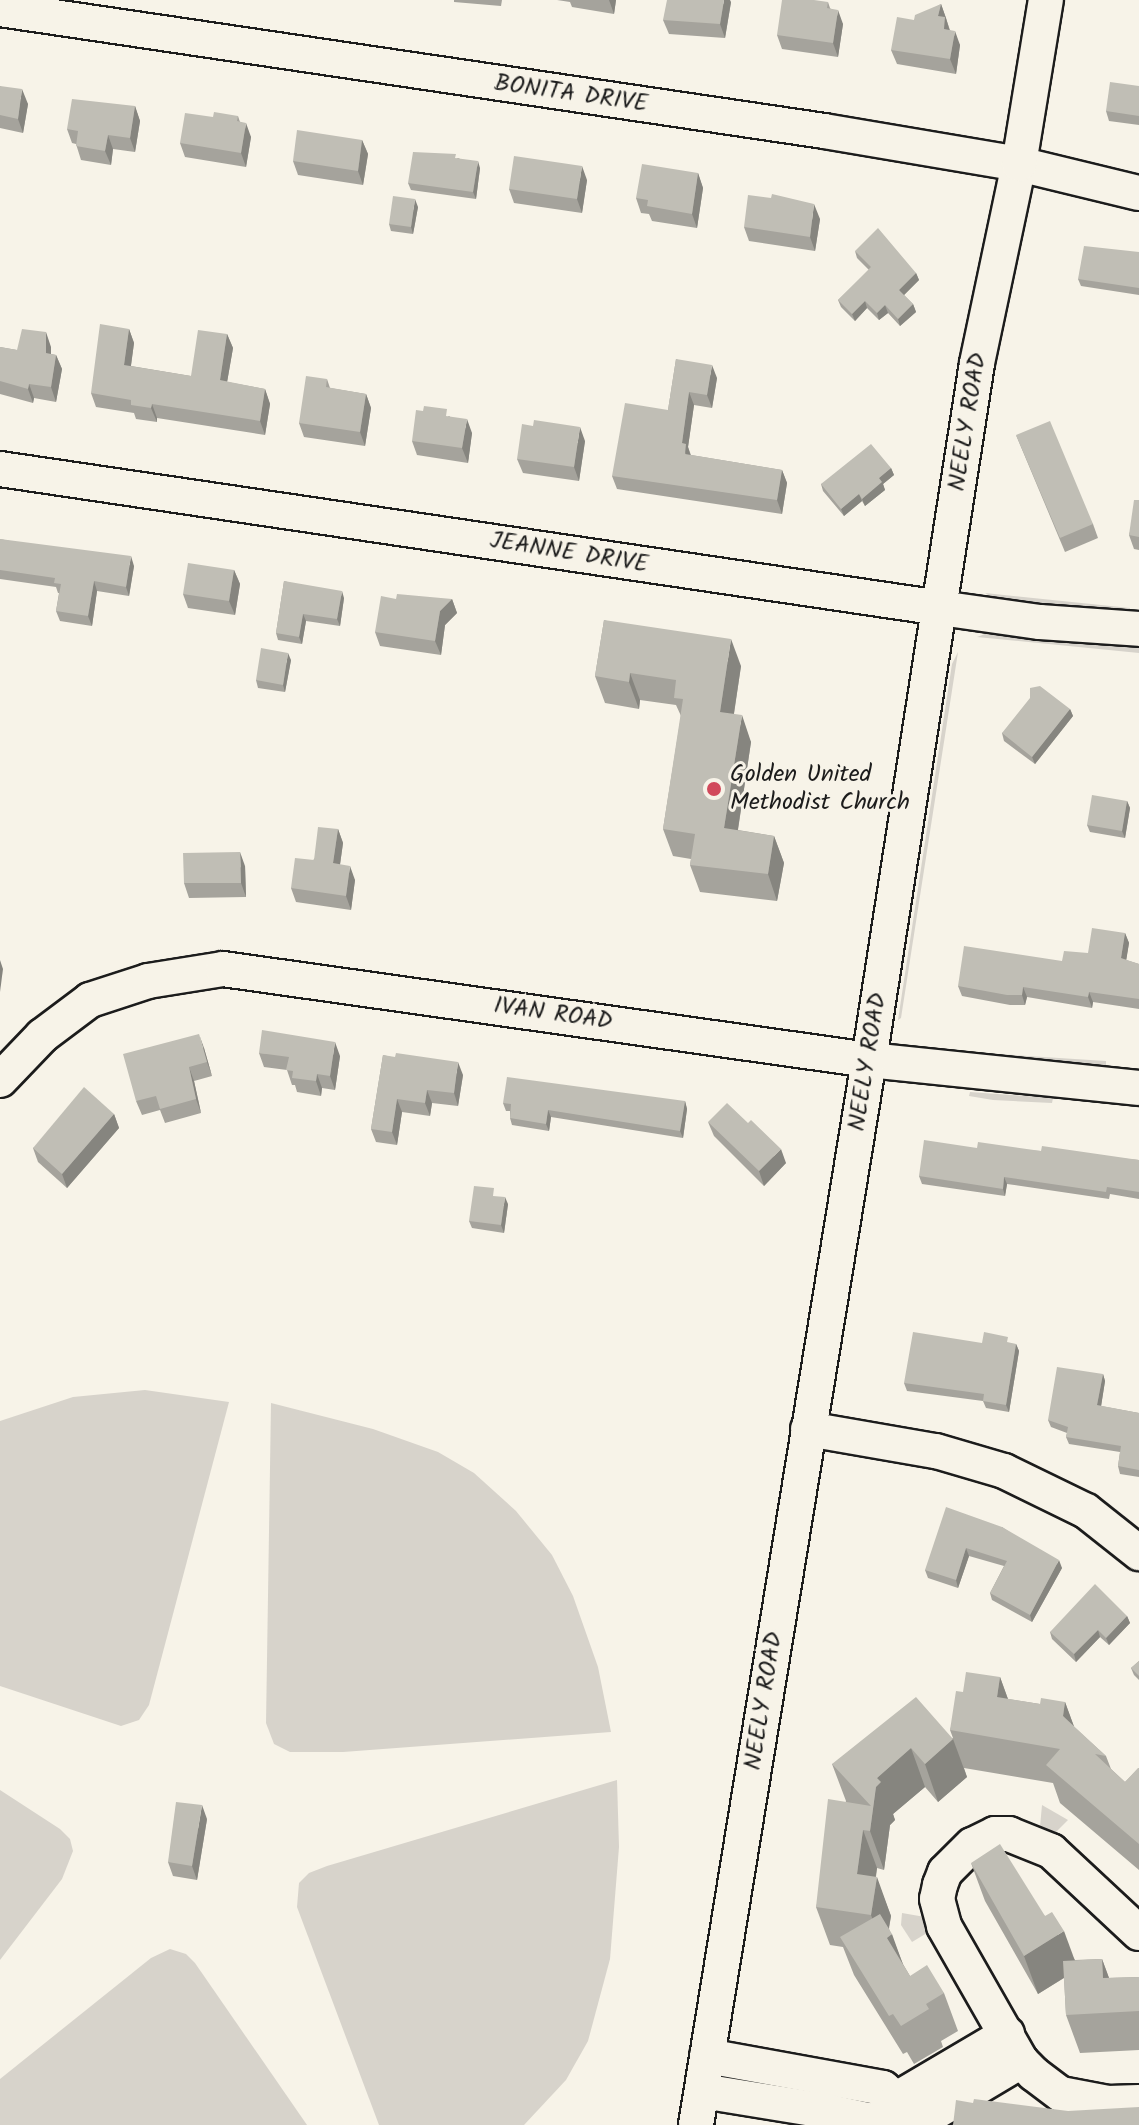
<!DOCTYPE html>
<html>
<head>
<meta charset="utf-8">
<style>
	body { margin:0 }
	#map { position:relative; width:1139px; height:2125px; overflow:hidden; background:#f7f3e8; font-family:Kalam,sans-serif }
	div>[style] { position:absolute }
	.green>* { inset:0; background:#d7d3cb }
	.roads { filter:drop-shadow(2px 0 #1c1c1c) drop-shadow(-2px 0 #1c1c1c) drop-shadow(0 2px #1c1c1c) drop-shadow(0 -2px #1c1c1c) }
	.minor>* { height:34px; margin:-17px; padding:0 17px; transform-origin:17px; border-radius:17px; background:#f7f3e8 }
	.wall>* { inset:0; background:#a5a39c }
	.shaded-wall>* { inset:0; background:#86857f }
	.building>* { inset:0; background:#c0beb5 }
	.dots>* { width:22px; height:22px; translate:-50% -50%; box-sizing:border-box; border:4px solid #f7f3e8; border-radius:50% }
	span { translate:-50% -50%; white-space:nowrap; text-align:center; line-height:1.15; -webkit-text-stroke:6px #f7f3e8; paint-order:stroke }
	.street-label { font-size:24px; color:#1c1c1c }
	.poi-label { font-size:24px; color:#1c1c1c }
	.left { translate:0 -50%; text-align:left }
</style>
</head>
<body>
<div id="map">
	<div class="green">
		<i style="clip-path:polygon(985px 593px,1130px 608px,1130px 612px,1055px 607px,995px 599px)"></i>
		<i style="clip-path:polygon(985px 634px,1139px 648px,1139px 653px,977px 637px)"></i>
		<i style="clip-path:polygon(958px 652px,901px 1018px,898px 1020px,952px 664px)"></i>
		<i style="clip-path:polygon(977px 1052px,998px 1054px,1106px 1061px,1106px 1066px,1006px 1060px,976px 1057px)"></i>
		<i style="clip-path:polygon(970px 1092px,1053px 1098px,1052px 1103px,993px 1100px,969px 1096px)"></i>
		<i style="clip-path:polygon(145px 1390px,229px 1402px,149px 1705px,139px 1720px,121px 1726px,0 1686px,0 1421px,73px 1397px)"></i>
		<i style="clip-path:polygon(271px 1403px,373px 1429px,438px 1452px,474px 1473px,516px 1511px,552px 1555px,573px 1596px,598px 1667px,611px 1732px,343px 1752px,290px 1752px,274px 1744px,266px 1723px)"></i>
		<i style="clip-path:polygon(617px 1780px,619px 1847px,610px 1959px,588px 2041px,566px 2080px,524px 2125px,379px 2125px,297px 1907px,299px 1883px,309px 1873px,327px 1866px)"></i>
		<i style="clip-path:polygon(0 1790px,60px 1829px,70px 1839px,73px 1851px,62px 1879px,0 1960px)"></i>
		<i style="clip-path:polygon(1042px 1805px,1068px 1820px,1054px 1834px,1040px 1827px)"></i>
		<i style="clip-path:polygon(902px 1913px,925px 1917px,927px 1933px,912px 1942px,901px 1925px)"></i>
		<i style="clip-path:polygon(170px 1949px,186px 1954px,195px 1963px,307px 2125px,0 2125px,0 2079px,151px 1958px)"></i>
	</div>
	<div class="roads">
		<div class="minor">
			<i style="left:0;top:9px;width:833px;rotate:8.42deg"></i>
			<i style="left:824px;top:131px;width:198px;rotate:9.6deg"></i>
			<i style="left:1019px;top:164px;width:123px;rotate:13.6deg"></i>
			<i style="left:0;top:469px;width:950px;rotate:8.41deg"></i>
			<i style="left:940px;top:608px;width:101px;rotate:8deg"></i>
			<i style="left:1040px;top:622px;width:99px;rotate:4deg"></i>
			<i style="left:0;top:1080px;width:61px;rotate:-46.3deg"></i>
			<i style="left:42px;top:1036px;width:60px;rotate:-36.9deg"></i>
			<i style="left:90px;top:1000px;width:61px;rotate:-18.1deg"></i>
			<i style="left:148px;top:981px;width:76px;rotate:-9.1deg"></i>
			<i style="left:223px;top:969px;width:652px;rotate:8.02deg"></i>
			<i style="left:869px;top:1060px;width:271px;rotate:5.9deg"></i>
			<i style="left:808px;top:1429px;width:130px;rotate:9.8deg"></i>
			<i style="left:936px;top:1451px;width:71px;rotate:16.4deg"></i>
			<i style="left:1004px;top:1471px;width:91px;rotate:26deg"></i>
			<i style="left:1086px;top:1511px;width:68px;rotate:38.4deg"></i>
			<i style="left:1139px;top:1933px;width:120px;rotate:-137deg"></i>
			<i style="left:1051px;top:1851px;width:45px;rotate:-158deg"></i>
			<i style="left:1009px;top:1834px;width:14px;rotate:180deg"></i>
			<i style="left:995px;top:1834px;width:25px;rotate:154deg"></i>
			<i style="left:972px;top:1845px;width:38px;rotate:135deg"></i>
			<i style="left:945px;top:1872px;width:14px;rotate:111deg"></i>
			<i style="left:940px;top:1885px;width:14px;rotate:102deg"></i>
			<i style="left:937px;top:1899px;width:28px;rotate:75deg"></i>
			<i style="left:944px;top:1926px;width:155px;rotate:60.3deg"></i>
			<i style="left:1021px;top:2061px;width:18px;rotate:45deg"></i>
			<i style="left:1034px;top:2074px;width:34px;rotate:37deg"></i>
			<i style="left:1061px;top:2094px;width:48px;rotate:10.8deg"></i>
			<i style="left:1108px;top:2103px;width:31px;rotate:-2deg"></i>
			<i style="left:707px;top:2056px;width:179px;rotate:10.3deg"></i>
			<i style="left:883px;top:2088px;width:29px;rotate:41deg"></i>
			<i style="left:905px;top:2107px;width:21px;rotate:61deg"></i>
			<i style="left:702px;top:2091px;width:126px;rotate:9.2deg"></i>
			<i style="left:826px;top:2111px;width:43px;rotate:12.1deg"></i>
			<i style="left:868px;top:2120px;width:10px;rotate:29deg"></i>
			<i style="left:884px;top:2114px;width:20px;rotate:-49deg"></i>
			<i style="left:897px;top:2099px;width:128px;rotate:-30.6deg"></i>
			<i style="left:696px;top:2125px;width:1079px;rotate:-80.77deg"></i>
			<i style="left:869px;top:1060px;width:705px;rotate:-81.19deg"></i>
			<i style="left:977px;top:363px;width:203px;rotate:-78.1deg"></i>
			<i style="left:1019px;top:164px;width:166px;rotate:-80.7deg"></i>
			<i style="left:914px;top:2125px;width:125px;rotate:-30.9deg"></i>
		</div>
	</div>
	<div class="wall">
		<i style="clip-path:polygon(454px 0,502px 0,501px 6px,454px 2px)"></i>
		<i style="clip-path:polygon(557px 0,616px 0,614px 14px,572px 7px,570px 2px)"></i>
		<i style="clip-path:polygon(731px 2px,725px 38px,669px 34px,663px 20px)"></i>
		<i style="clip-path:polygon(828px 2px,830px 8px,843px 24px,838px 57px,782px 49px,777px 35px)"></i>
		<i style="clip-path:polygon(941px 4px,950px 30px,960px 45px,956px 74px,897px 64px,891px 50px,914px 20px)"></i>
		<i style="clip-path:polygon(0 86px,28px 104px,23px 133px,0 128px)"></i>
		<i style="clip-path:polygon(1139px 86px,1139px 125px,1109px 121px,1106px 111px)"></i>
		<i style="clip-path:polygon(135px 106px,140px 121px,135px 152px,113px 149px,111px 165px,81px 160px,76px 144px,72px 143px,67px 129px)"></i>
		<i style="clip-path:polygon(238px 116px,240px 122px,251px 137px,246px 167px,185px 157px,180px 143px,213px 117px)"></i>
		<i style="clip-path:polygon(362px 140px,368px 154px,363px 185px,298px 175px,293px 161px)"></i>
		<i style="clip-path:polygon(458px 158px,480px 168px,476px 199px,411px 190px,408px 183px)"></i>
		<i style="clip-path:polygon(698px 173px,703px 188px,697px 228px,652px 221px,649px 214px,641px 213px,636px 198px)"></i>
		<i style="clip-path:polygon(587px 180px,582px 213px,514px 203px,509px 189px)"></i>
		<i style="clip-path:polygon(418px 207px,413px 234px,391px 231px,389px 224px)"></i>
		<i style="clip-path:polygon(820px 219px,815px 251px,749px 241px,744px 227px)"></i>
		<i style="clip-path:polygon(855px 251px,916px 273px,919px 280px,904px 295px,913px 304px,916px 312px,900px 326px,888px 313px,879px 320px,867px 308px,855px 321px,841px 307px,838px 300px,869px 270px,857px 258px)"></i>
		<i style="clip-path:polygon(1139px 252px,1139px 295px,1081px 286px,1078px 279px)"></i>
		<i style="clip-path:polygon(129px 329px,134px 343px,131px 366px,191px 376px,227px 334px,233px 348px,227px 382px,265px 389px,270px 404px,265px 435px,157px 418px,157px 422px,136px 419px,134px 413px,96px 407px,91px 393px)"></i>
		<i style="clip-path:polygon(0 347px,17px 350px,51px 347px,51px 354px,56px 355px,62px 369px,56px 402px,34px 398px,33px 403px,0 394px)"></i>
		<i style="clip-path:polygon(676px 359px,717px 378px,712px 408px,694px 405px,688px 447px,691px 455px,782px 470px,787px 483px,782px 514px,617px 489px,612px 476px,668px 410px)"></i>
		<i style="clip-path:polygon(327px 379px,330px 388px,366px 394px,371px 408px,365px 446px,304px 437px,299px 423px)"></i>
		<i style="clip-path:polygon(449px 416px,472px 433px,468px 463px,417px 455px,412px 441px)"></i>
		<i style="clip-path:polygon(1016px 435px,1093px 524px,1098px 538px,1065px 552px)"></i>
		<i style="clip-path:polygon(585px 441px,579px 481px,523px 473px,517px 459px)"></i>
		<i style="clip-path:polygon(891px 468px,894px 475px,883px 484px,885px 490px,865px 506px,862px 501px,844px 516px,823px 491px,821px 484px)"></i>
		<i style="clip-path:polygon(1139px 500px,1139px 550px,1134px 549px,1129px 535px)"></i>
		<i style="clip-path:polygon(0 539px,134px 566px,129px 596px,97px 591px,92px 626px,60px 621px,56px 611px,59px 593px,58px 593px,56px 587px,0 579px)"></i>
		<i style="clip-path:polygon(234px 570px,240px 584px,235px 615px,188px 608px,183px 594px)"></i>
		<i style="clip-path:polygon(284px 581px,344px 598px,340px 626px,306px 621px,302px 644px,278px 640px,276px 633px)"></i>
		<i style="clip-path:polygon(396px 599px,452px 599px,457px 613px,445px 625px,441px 655px,380px 646px,375px 632px)"></i>
		<i style="clip-path:polygon(604px 620px,741px 666px,734px 714px,751px 742px,738px 830px,774px 836px,784px 863px,777px 901px,700px 892px,690px 865px,691px 859px,673px 856px,663px 829px,681px 716px,676px 705px,640px 700px,639px 709px,605px 703px,595px 676px)"></i>
		<i style="clip-path:polygon(291px 660px,285px 692px,258px 688px,256px 680px)"></i>
		<i style="clip-path:polygon(1070px 709px,1073px 716px,1035px 764px,1004px 741px,1002px 733px)"></i>
		<i style="clip-path:polygon(1127px 801px,1130px 808px,1125px 838px,1090px 832px,1087px 825px)"></i>
		<i style="clip-path:polygon(338px 829px,343px 843px,340px 865px,355px 880px,351px 910px,296px 902px,291px 888px)"></i>
		<i style="clip-path:polygon(245px 866px,246px 897px,189px 898px,184px 883px)"></i>
		<i style="clip-path:polygon(1125px 933px,1129px 943px,1126px 960px,1139px 964px,1139px 1009px,1093px 1002px,1092px 1008px,1027px 997px,1025px 1005px,1010px 1005px,962px 996px,958px 986px,1062px 961px,1088px 953px)"></i>
		<i style="clip-path:polygon(204px 1048px,212px 1076px,194px 1081px,201px 1113px,165px 1123px,160px 1110px,142px 1115px,136px 1101px)"></i>
		<i style="clip-path:polygon(259px 1053px,340px 1056px,335px 1090px,322px 1088px,321px 1096px,297px 1092px,295px 1085px,292px 1085px,287px 1070px,264px 1067px)"></i>
		<i style="clip-path:polygon(383px 1055px,463px 1075px,458px 1106px,432px 1103px,430px 1116px,402px 1112px,397px 1145px,376px 1142px,371px 1129px)"></i>
		<i style="clip-path:polygon(685px 1101px,687px 1109px,683px 1138px,551px 1117px,549px 1131px,512px 1125px,510px 1118px,510px 1111px,506px 1111px,503px 1103px)"></i>
		<i style="clip-path:polygon(114px 1114px,119px 1128px,67px 1188px,38px 1162px,33px 1148px)"></i>
		<i style="clip-path:polygon(708px 1122px,786px 1163px,764px 1186px,714px 1136px)"></i>
		<i style="clip-path:polygon(977px 1148px,1041px 1151px,1139px 1160px,1139px 1199px,1110px 1194px,1109px 1199px,1007px 1184px,1005px 1196px,922px 1184px,919px 1176px)"></i>
		<i style="clip-path:polygon(508px 1204px,504px 1233px,472px 1228px,469px 1221px)"></i>
		<i style="clip-path:polygon(982px 1343px,1016px 1344px,1019px 1351px,1009px 1412px,986px 1408px,983px 1401px,907px 1391px,904px 1383px)"></i>
		<i style="clip-path:polygon(1103px 1374px,1105px 1381px,1101px 1406px,1139px 1413px,1139px 1477px,1120px 1474px,1118px 1466px,1120px 1452px,1069px 1444px,1066px 1437px,1067px 1433px,1051px 1427px,1048px 1420px)"></i>
		<i style="clip-path:polygon(1002px 1527px,1062px 1568px,1032px 1622px,992px 1600px,990px 1593px,1004px 1566px,969px 1556px,958px 1588px,928px 1578px,925px 1570px)"></i>
		<i style="clip-path:polygon(1127px 1616px,1130px 1623px,1109px 1645px,1100px 1637px,1076px 1662px,1052px 1639px,1050px 1632px)"></i>
		<i style="clip-path:polygon(1139px 1661px,1139px 1680px,1134px 1675px,1131px 1668px)"></i>
		<i style="clip-path:polygon(1000px 1677px,1008px 1699px,1040px 1704px,1065px 1702px,1074px 1727px,1106px 1756px,1111px 1769px,1125px 1782px,1139px 1768px,1139px 1870px,1060px 1803px,1053px 1783px,964px 1768px,967px 1777px,938px 1802px,925px 1787px,893px 1814px,895px 1820px,890px 1825px,884px 1870px,877px 1868px,876px 1877px,891px 1916px,889px 1929px,903px 1964px,910px 1976px,944px 1993px,958px 2031px,941px 2041px,943px 2047px,914px 2064px,907px 2052px,903px 2054px,854px 1975px,843px 1947px,830px 1945px,816px 1907px,846px 1801px,832px 1764px,953px 1738px,950px 1730px,963px 1692px)"></i>
		<i style="clip-path:polygon(207px 1819px,197px 1880px,173px 1876px,168px 1862px)"></i>
		<i style="clip-path:polygon(971px 1863px,1045px 1916px,1075px 1960px,1102px 1959px,1109px 1978px,1139px 1977px,1139px 2050px,1080px 2053px,1066px 2015px,1064px 1978px,1038px 1994px,985px 1901px)"></i>
	</div>
	<div class="shaded-wall">
		<i style="clip-path:polygon(609px 0,616px 0,614px 14px)"></i>
		<i style="clip-path:polygon(724px 0,730px 0,731px 2px,725px 38px,720px 24px)"></i>
		<i style="clip-path:polygon(941px 4px,946px 18px,950px 32px,944px 29px,938px 16px)"></i>
		<i style="clip-path:polygon(838px 10px,843px 24px,838px 57px,833px 43px)"></i>
		<i style="clip-path:polygon(955px 31px,960px 45px,956px 74px,950px 59px)"></i>
		<i style="clip-path:polygon(22px 89px,28px 104px,23px 133px,18px 119px)"></i>
		<i style="clip-path:polygon(135px 106px,140px 121px,135px 152px,130px 138px)"></i>
		<i style="clip-path:polygon(246px 123px,251px 137px,246px 167px,241px 153px)"></i>
		<i style="clip-path:polygon(108px 135px,113px 149px,111px 165px,105px 151px)"></i>
		<i style="clip-path:polygon(362px 140px,368px 154px,363px 185px,358px 171px)"></i>
		<i style="clip-path:polygon(478px 161px,480px 168px,476px 199px,473px 192px)"></i>
		<i style="clip-path:polygon(582px 166px,587px 180px,582px 213px,577px 199px)"></i>
		<i style="clip-path:polygon(698px 173px,703px 188px,697px 228px,692px 214px)"></i>
		<i style="clip-path:polygon(415px 199px,418px 207px,413px 234px,411px 227px)"></i>
		<i style="clip-path:polygon(814px 204px,820px 219px,815px 251px,810px 237px)"></i>
		<i style="clip-path:polygon(916px 273px,919px 280px,902px 297px,899px 290px)"></i>
		<i style="clip-path:polygon(865px 301px,867px 308px,855px 321px,852px 314px)"></i>
		<i style="clip-path:polygon(913px 304px,916px 312px,900px 326px,898px 319px)"></i>
		<i style="clip-path:polygon(885px 305px,888px 313px,879px 320px,877px 313px)"></i>
		<i style="clip-path:polygon(129px 329px,134px 343px,129px 379px,124px 365px)"></i>
		<i style="clip-path:polygon(46px 332px,51px 347px,51px 368px,46px 353px)"></i>
		<i style="clip-path:polygon(227px 334px,233px 348px,225px 394px,220px 380px)"></i>
		<i style="clip-path:polygon(56px 355px,62px 369px,56px 402px,51px 387px)"></i>
		<i style="clip-path:polygon(712px 365px,717px 378px,712px 408px,707px 395px)"></i>
		<i style="clip-path:polygon(29px 384px,34px 398px,33px 403px,28px 389px)"></i>
		<i style="clip-path:polygon(265px 389px,270px 404px,265px 435px,260px 421px)"></i>
		<i style="clip-path:polygon(689px 392px,694px 405px,688px 447px,691px 457px,690px 467px,682px 443px)"></i>
		<i style="clip-path:polygon(366px 394px,371px 408px,365px 446px,360px 432px)"></i>
		<i style="clip-path:polygon(152px 404px,157px 418px,157px 422px,151px 408px)"></i>
		<i style="clip-path:polygon(467px 419px,472px 433px,468px 463px,462px 448px)"></i>
		<i style="clip-path:polygon(580px 427px,585px 441px,579px 481px,574px 467px)"></i>
		<i style="clip-path:polygon(891px 468px,894px 475px,883px 484px,885px 490px,865px 506px,862px 499px,879px 478px)"></i>
		<i style="clip-path:polygon(782px 470px,787px 483px,782px 514px,777px 500px)"></i>
		<i style="clip-path:polygon(859px 494px,862px 501px,844px 516px,841px 509px)"></i>
		<i style="clip-path:polygon(131px 556px,134px 566px,129px 596px,126px 587px)"></i>
		<i style="clip-path:polygon(234px 570px,240px 584px,235px 615px,229px 601px)"></i>
		<i style="clip-path:polygon(94px 581px,97px 591px,92px 626px,88px 616px)"></i>
		<i style="clip-path:polygon(342px 591px,344px 598px,340px 626px,337px 619px)"></i>
		<i style="clip-path:polygon(452px 599px,457px 613px,445px 625px,441px 655px,435px 641px,440px 611px)"></i>
		<i style="clip-path:polygon(303px 614px,306px 621px,302px 644px,299px 637px)"></i>
		<i style="clip-path:polygon(731px 639px,741px 666px,730px 739px,720px 712px)"></i>
		<i style="clip-path:polygon(288px 653px,291px 660px,285px 692px,283px 685px)"></i>
		<i style="clip-path:polygon(630px 673px,640px 700px,639px 709px,629px 682px)"></i>
		<i style="clip-path:polygon(1070px 709px,1073px 716px,1035px 764px,1032px 757px)"></i>
		<i style="clip-path:polygon(742px 715px,751px 742px,734px 855px,724px 828px)"></i>
		<i style="clip-path:polygon(1127px 801px,1130px 808px,1125px 838px,1122px 831px)"></i>
		<i style="clip-path:polygon(338px 829px,343px 843px,338px 878px,333px 863px)"></i>
		<i style="clip-path:polygon(774px 836px,784px 863px,777px 901px,768px 874px)"></i>
		<i style="clip-path:polygon(240px 852px,245px 866px,246px 897px,241px 883px)"></i>
		<i style="clip-path:polygon(350px 866px,355px 880px,351px 910px,346px 896px)"></i>
		<i style="clip-path:polygon(1125px 933px,1129px 943px,1125px 968px,1121px 958px)"></i>
		<i style="clip-path:polygon(0 960px,3px 969px,0 992px)"></i>
		<i style="clip-path:polygon(1023px 987px,1027px 997px,1025px 1005px,1022px 995px)"></i>
		<i style="clip-path:polygon(1089px 992px,1093px 1002px,1092px 1008px,1088px 997px)"></i>
		<i style="clip-path:polygon(199px 1034px,204px 1048px,212px 1076px,207px 1062px)"></i>
		<i style="clip-path:polygon(335px 1042px,340px 1056px,335px 1090px,330px 1076px)"></i>
		<i style="clip-path:polygon(458px 1062px,463px 1075px,458px 1106px,454px 1093px)"></i>
		<i style="clip-path:polygon(189px 1067px,194px 1081px,201px 1113px,196px 1099px)"></i>
		<i style="clip-path:polygon(317px 1074px,322px 1088px,321px 1096px,316px 1081px)"></i>
		<i style="clip-path:polygon(427px 1090px,432px 1103px,430px 1116px,425px 1103px)"></i>
		<i style="clip-path:polygon(397px 1099px,402px 1112px,397px 1145px,392px 1132px)"></i>
		<i style="clip-path:polygon(685px 1101px,687px 1109px,683px 1138px,680px 1131px)"></i>
		<i style="clip-path:polygon(548px 1110px,551px 1117px,549px 1131px,546px 1124px)"></i>
		<i style="clip-path:polygon(114px 1114px,119px 1128px,67px 1188px,62px 1174px)"></i>
		<i style="clip-path:polygon(781px 1149px,786px 1163px,764px 1186px,759px 1171px)"></i>
		<i style="clip-path:polygon(1004px 1177px,1007px 1184px,1005px 1196px,1003px 1189px)"></i>
		<i style="clip-path:polygon(505px 1197px,508px 1204px,504px 1233px,501px 1225px)"></i>
		<i style="clip-path:polygon(1016px 1344px,1019px 1351px,1009px 1412px,1006px 1405px)"></i>
		<i style="clip-path:polygon(1103px 1374px,1105px 1381px,1100px 1413px,1097px 1405px)"></i>
		<i style="clip-path:polygon(966px 1548px,969px 1556px,958px 1588px,956px 1580px)"></i>
		<i style="clip-path:polygon(1059px 1560px,1062px 1568px,1032px 1622px,1030px 1615px)"></i>
		<i style="clip-path:polygon(1127px 1616px,1130px 1623px,1109px 1645px,1106px 1638px)"></i>
		<i style="clip-path:polygon(1098px 1630px,1100px 1637px,1076px 1662px,1074px 1654px)"></i>
		<i style="clip-path:polygon(1000px 1677px,1014px 1716px,997px 1697px)"></i>
		<i style="clip-path:polygon(1065px 1702px,1079px 1740px,1063px 1716px)"></i>
		<i style="clip-path:polygon(953px 1739px,967px 1777px,938px 1802px,925px 1764px)"></i>
		<i style="clip-path:polygon(911px 1748px,925px 1787px,893px 1814px,895px 1820px,890px 1825px,884px 1870px,870px 1831px,877px 1778px)"></i>
		<i style="clip-path:polygon(202px 1805px,207px 1819px,197px 1880px,192px 1866px)"></i>
		<i style="clip-path:polygon(863px 1830px,877px 1868px,870px 1912px,857px 1874px)"></i>
		<i style="clip-path:polygon(877px 1877px,891px 1916px,887px 1937px,892px 1934px,906px 1973px,885px 1953px,871px 1915px)"></i>
		<i style="clip-path:polygon(1064px 1931px,1078px 1969px,1038px 1994px,1024px 1956px)"></i>
		<i style="clip-path:polygon(1102px 1959px,1116px 1997px,1103px 1978px)"></i>
	</div>
	<div class="building">
		<i style="clip-path:polygon(667px 0,724px 0,720px 24px,663px 20px)"></i>
		<i style="clip-path:polygon(782px 0,814px 0,828px 2px,827px 8px,838px 10px,833px 43px,777px 35px)"></i>
		<i style="clip-path:polygon(941px 4px,938px 16px,945px 17px,944px 29px,955px 31px,950px 59px,891px 50px,897px 17px,914px 20px,915px 15px)"></i>
		<i style="clip-path:polygon(1110px 82px,1139px 86px,1139px 116px,1106px 111px)"></i>
		<i style="clip-path:polygon(0 86px,22px 89px,18px 119px,0 115px)"></i>
		<i style="clip-path:polygon(72px 99px,135px 106px,130px 138px,108px 135px,105px 151px,76px 146px,78px 131px,67px 129px)"></i>
		<i style="clip-path:polygon(214px 112px,238px 116px,237px 121px,246px 123px,241px 153px,180px 143px,185px 113px,213px 117px)"></i>
		<i style="clip-path:polygon(297px 130px,362px 140px,358px 171px,293px 161px)"></i>
		<i style="clip-path:polygon(413px 152px,456px 154px,455px 158px,478px 161px,473px 192px,408px 183px)"></i>
		<i style="clip-path:polygon(514px 156px,582px 166px,577px 199px,509px 189px)"></i>
		<i style="clip-path:polygon(642px 164px,698px 173px,692px 214px,647px 206px,648px 200px,636px 198px)"></i>
		<i style="clip-path:polygon(772px 194px,814px 204px,810px 237px,744px 227px,748px 195px,771px 198px)"></i>
		<i style="clip-path:polygon(393px 196px,415px 199px,411px 227px,389px 224px)"></i>
		<i style="clip-path:polygon(878px 228px,916px 273px,899px 290px,913px 304px,898px 319px,885px 305px,877px 313px,865px 301px,852px 314px,838px 300px,871px 267px,855px 251px)"></i>
		<i style="clip-path:polygon(1084px 246px,1139px 252px,1139px 288px,1078px 279px)"></i>
		<i style="clip-path:polygon(100px 324px,129px 329px,124px 365px,191px 376px,198px 330px,227px 334px,220px 380px,265px 389px,260px 421px,152px 404px,151px 408px,131px 405px,131px 400px,91px 393px)"></i>
		<i style="clip-path:polygon(22px 329px,46px 332px,46px 353px,56px 355px,51px 387px,29px 384px,28px 389px,0 381px,0 347px,17px 350px)"></i>
		<i style="clip-path:polygon(676px 359px,712px 365px,707px 395px,689px 392px,682px 443px,686px 444px,685px 454px,782px 470px,777px 500px,612px 476px,625px 403px,668px 410px)"></i>
		<i style="clip-path:polygon(306px 376px,327px 379px,326px 387px,366px 394px,360px 432px,299px 423px)"></i>
		<i style="clip-path:polygon(424px 406px,447px 409px,446px 416px,467px 419px,462px 448px,412px 441px,416px 410px,423px 411px)"></i>
		<i style="clip-path:polygon(534px 420px,580px 427px,574px 467px,517px 459px,522px 424px,533px 426px)"></i>
		<i style="clip-path:polygon(1050px 421px,1093px 524px,1060px 538px,1016px 435px)"></i>
		<i style="clip-path:polygon(871px 444px,891px 468px,879px 478px,882px 482px,862px 499px,859px 494px,841px 509px,821px 484px)"></i>
		<i style="clip-path:polygon(1134px 500px,1139px 500px,1139px 537px,1129px 535px)"></i>
		<i style="clip-path:polygon(0 539px,131px 556px,126px 587px,94px 581px,88px 616px,56px 611px,61px 584px,54px 583px,55px 578px,0 570px)"></i>
		<i style="clip-path:polygon(188px 563px,234px 570px,229px 601px,183px 594px)"></i>
		<i style="clip-path:polygon(284px 581px,342px 591px,337px 619px,303px 614px,299px 637px,276px 633px)"></i>
		<i style="clip-path:polygon(397px 594px,452px 599px,440px 611px,435px 641px,375px 632px,381px 596px,396px 599px)"></i>
		<i style="clip-path:polygon(604px 620px,731px 639px,720px 712px,742px 715px,724px 828px,774px 836px,768px 874px,690px 865px,695px 834px,663px 829px,683px 699px,674px 698px,676px 680px,630px 673px,629px 682px,595px 676px)"></i>
		<i style="clip-path:polygon(261px 648px,288px 653px,283px 685px,256px 680px)"></i>
		<i style="clip-path:polygon(1040px 686px,1070px 709px,1032px 757px,1002px 733px,1030px 698px,1030px 688px)"></i>
		<i style="clip-path:polygon(1092px 795px,1127px 801px,1122px 831px,1087px 825px)"></i>
		<i style="clip-path:polygon(318px 827px,338px 829px,333px 863px,350px 866px,346px 896px,291px 888px,295px 858px,314px 860px)"></i>
		<i style="clip-path:polygon(240px 852px,241px 883px,184px 883px,183px 853px)"></i>
		<i style="clip-path:polygon(1092px 928px,1125px 933px,1121px 958px,1139px 964px,1139px 999px,1089px 992px,1088px 997px,1023px 987px,1022px 995px,1007px 995px,958px 986px,964px 946px,1062px 961px,1064px 951px,1088px 953px)"></i>
		<i style="clip-path:polygon(262px 1030px,335px 1042px,330px 1076px,317px 1074px,316px 1081px,292px 1078px,293px 1071px,286px 1070px,289px 1057px,259px 1053px)"></i>
		<i style="clip-path:polygon(199px 1034px,207px 1062px,189px 1067px,196px 1099px,160px 1109px,156px 1096px,136px 1101px,123px 1054px)"></i>
		<i style="clip-path:polygon(396px 1053px,458px 1062px,454px 1093px,427px 1090px,425px 1103px,397px 1099px,392px 1132px,371px 1129px,383px 1055px,395px 1057px)"></i>
		<i style="clip-path:polygon(507px 1077px,685px 1101px,680px 1131px,548px 1110px,546px 1124px,510px 1118px,511px 1104px,503px 1103px)"></i>
		<i style="clip-path:polygon(84px 1087px,114px 1114px,62px 1174px,33px 1148px)"></i>
		<i style="clip-path:polygon(727px 1103px,748px 1123px,751px 1120px,781px 1149px,759px 1171px,708px 1122px)"></i>
		<i style="clip-path:polygon(924px 1140px,977px 1148px,978px 1142px,1041px 1151px,1042px 1146px,1139px 1160px,1139px 1192px,1107px 1187px,1106px 1192px,1004px 1177px,1003px 1189px,919px 1176px)"></i>
		<i style="clip-path:polygon(474px 1186px,494px 1188px,493px 1196px,505px 1197px,501px 1225px,469px 1221px)"></i>
		<i style="clip-path:polygon(913px 1332px,982px 1343px,984px 1332px,1008px 1337px,1007px 1342px,1016px 1344px,1006px 1405px,983px 1401px,984px 1394px,904px 1383px)"></i>
		<i style="clip-path:polygon(1057px 1367px,1103px 1374px,1097px 1405px,1139px 1413px,1139px 1470px,1118px 1466px,1121px 1446px,1066px 1437px,1068px 1427px,1048px 1420px)"></i>
		<i style="clip-path:polygon(946px 1507px,1002px 1527px,1059px 1560px,1030px 1615px,990px 1593px,1007px 1561px,966px 1548px,956px 1580px,925px 1570px)"></i>
		<i style="clip-path:polygon(1095px 1584px,1127px 1616px,1106px 1638px,1098px 1630px,1074px 1654px,1050px 1632px)"></i>
		<i style="clip-path:polygon(1139px 1661px,1139px 1676px,1131px 1668px)"></i>
		<i style="clip-path:polygon(966px 1672px,1000px 1677px,997px 1697px,1040px 1704px,1041px 1698px,1065px 1702px,1063px 1716px,1106px 1756px,1095px 1754px,1125px 1782px,1138px 1768px,1139px 1768px,1139px 1844px,1046px 1765px,1060px 1749px,950px 1730px,956px 1691px,963px 1692px)"></i>
		<i style="clip-path:polygon(916px 1697px,953px 1739px,925px 1764px,911px 1748px,877px 1778px,881px 1782px,876px 1787px,870px 1831px,863px 1830px,857px 1874px,877px 1877px,871px 1915px,816px 1907px,828px 1799px,871px 1806px,832px 1764px)"></i>
		<i style="clip-path:polygon(176px 1802px,202px 1805px,192px 1866px,168px 1862px)"></i>
		<i style="clip-path:polygon(1000px 1844px,1045px 1916px,1052px 1912px,1064px 1931px,1024px 1956px,971px 1863px)"></i>
		<i style="clip-path:polygon(880px 1914px,892px 1934px,887px 1938px,910px 1976px,927px 1965px,944px 1993px,926px 2004px,929px 2009px,901px 2026px,893px 2014px,889px 2016px,840px 1937px)"></i>
		<i style="clip-path:polygon(1102px 1959px,1103px 1978px,1139px 1977px,1139px 2011px,1066px 2015px,1063px 1961px)"></i>
		<i style="clip-path:polygon(974px 2099px,1068px 2111px,1139px 2107px,1139px 2125px,953px 2125px,956px 2100px,973px 2103px)"></i>
	</div>
	<div class="dots">
		<i style="left:714px;top:789px;background:#d1495b"></i>
	</div>
	<div class="street-label">
		<span style="left:571px;top:94px;rotate:8deg">BONITA DRIVE</span>
		<span style="left:968px;top:422px;rotate:-81deg">NEELY ROAD</span>
		<span style="left:569px;top:553px;rotate:9deg">JEANNE DRIVE</span>
		<span style="left:553px;top:1014px;rotate:8deg">IVAN ROAD</span>
		<span style="left:868px;top:1062px;rotate:-81deg">NEELY ROAD</span>
		<span style="left:764px;top:1701px;rotate:-81deg">NEELY ROAD</span>
	</div>
	<div class="poi-label">
		<span class="left" style="left:730px;top:789px">Golden United<br>Methodist Church</span>
	</div>
</div>
</body>
</html>
